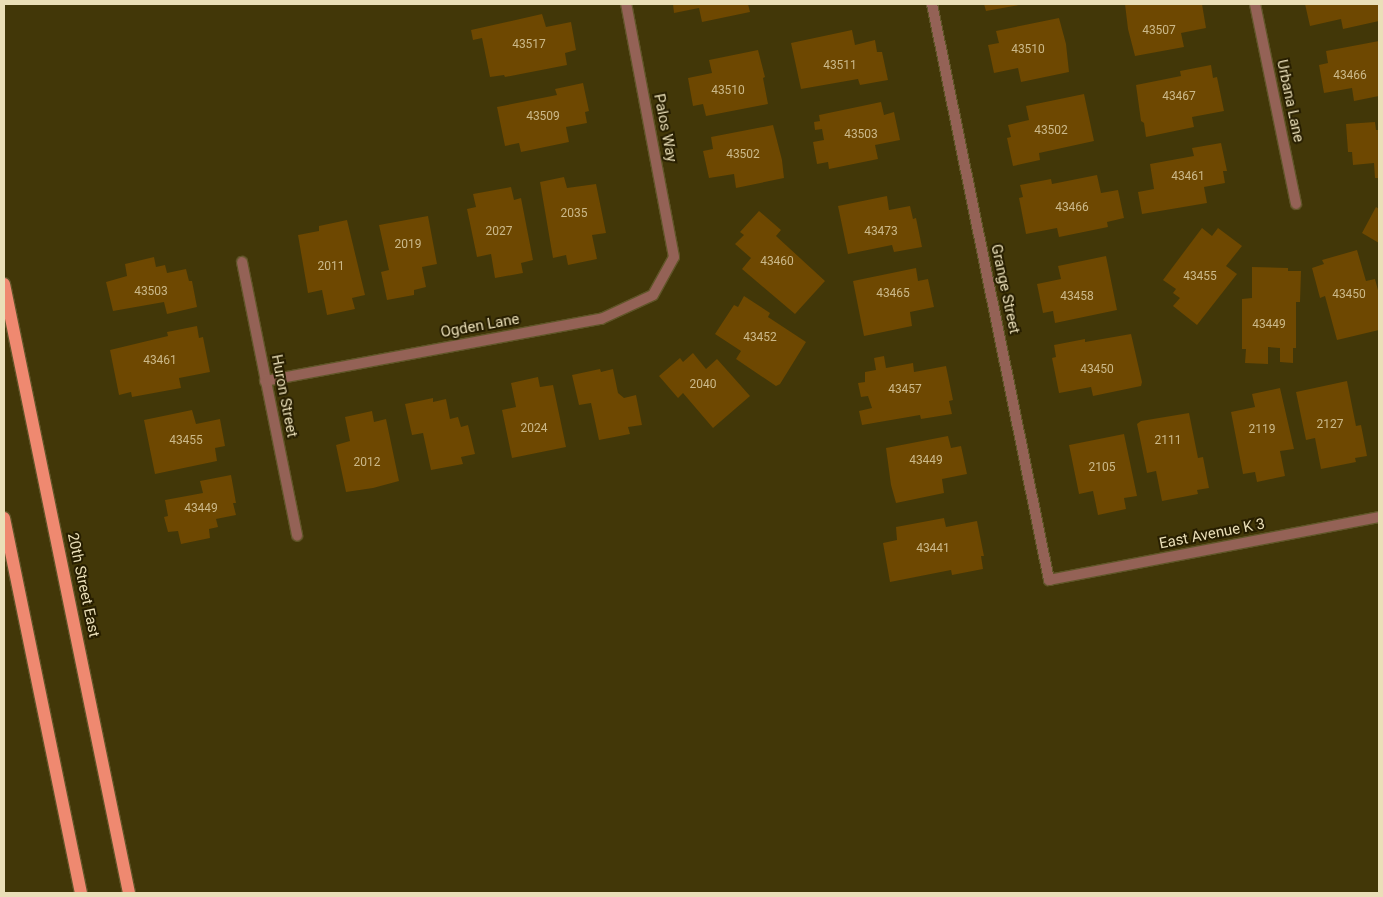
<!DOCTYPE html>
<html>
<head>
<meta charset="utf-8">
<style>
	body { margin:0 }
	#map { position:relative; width:1383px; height:897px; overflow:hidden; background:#423708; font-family:Roboto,sans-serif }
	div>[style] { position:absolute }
	.building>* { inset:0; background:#6e4801 }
	.roads { filter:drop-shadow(1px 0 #605528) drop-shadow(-1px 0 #605528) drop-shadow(0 1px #605528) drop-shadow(0 -1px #605528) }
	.minor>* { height:10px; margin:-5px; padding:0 5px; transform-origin:5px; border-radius:5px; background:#946256 }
	.primary>* { height:12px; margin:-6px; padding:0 6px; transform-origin:6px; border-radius:6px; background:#ef8970 }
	span { translate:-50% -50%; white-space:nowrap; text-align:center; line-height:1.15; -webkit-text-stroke:4px #271e00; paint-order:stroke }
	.number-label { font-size:12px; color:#cbb98a }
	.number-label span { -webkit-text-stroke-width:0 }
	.street-label { font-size:15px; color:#eadfb8 }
	.frame { position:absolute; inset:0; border:5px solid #eadfb8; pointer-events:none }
</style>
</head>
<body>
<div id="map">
	<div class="building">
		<i style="clip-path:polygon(673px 4px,748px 4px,750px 12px,702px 22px,699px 8px,674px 13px)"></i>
		<i style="clip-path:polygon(984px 4px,1019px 4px,1019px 5px,986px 11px)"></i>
		<i style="clip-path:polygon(1125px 4px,1202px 4px,1206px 28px,1181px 33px,1184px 47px,1135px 56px,1128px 29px)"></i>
		<i style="clip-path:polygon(1305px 4px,1379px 4px,1379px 21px,1343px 29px,1341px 19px,1310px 26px)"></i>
		<i style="clip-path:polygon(542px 14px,546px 27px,571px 22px,576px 50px,565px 53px,567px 65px,505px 77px,504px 75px,490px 77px,482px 38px,473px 40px,471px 30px)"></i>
		<i style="clip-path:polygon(1059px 18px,1066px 44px,1069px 72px,1021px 82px,1018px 68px,994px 73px,988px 45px,999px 43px,996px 31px)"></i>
		<i style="clip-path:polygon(852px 30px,855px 45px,875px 40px,877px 52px,882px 52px,888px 80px,860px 85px,858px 79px,801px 89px,791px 43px)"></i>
		<i style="clip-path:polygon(1379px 41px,1379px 96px,1354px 101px,1352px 88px,1324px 93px,1319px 65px,1328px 63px,1326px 51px)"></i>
		<i style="clip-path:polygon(758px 50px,765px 77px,763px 78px,768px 104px,706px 116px,703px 104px,693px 106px,688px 78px,712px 73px,709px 60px)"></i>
		<i style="clip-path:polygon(1211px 65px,1213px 78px,1217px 77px,1224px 111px,1192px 117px,1194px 127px,1146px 137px,1144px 123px,1141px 121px,1136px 85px,1181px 76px,1180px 71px)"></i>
		<i style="clip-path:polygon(583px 83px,589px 111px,585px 112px,587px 123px,566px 127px,569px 142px,521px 152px,519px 143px,505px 146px,497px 107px,557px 95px,555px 89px)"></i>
		<i style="clip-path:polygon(1084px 94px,1094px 141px,1039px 153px,1040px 160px,1013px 166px,1007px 138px,1011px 137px,1008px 125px,1029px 120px,1026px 106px)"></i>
		<i style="clip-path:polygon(881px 102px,884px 115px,894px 112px,900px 140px,875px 145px,878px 159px,829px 169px,828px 162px,817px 164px,813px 142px,824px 140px,822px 129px,815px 130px,814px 122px,820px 121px,819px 115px)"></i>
		<i style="clip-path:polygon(1375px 122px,1376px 130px,1379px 130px,1379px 178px,1375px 178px,1374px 163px,1353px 165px,1352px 152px,1348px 152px,1346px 124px)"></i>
		<i style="clip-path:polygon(773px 125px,782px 160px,784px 178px,736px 188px,734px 174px,709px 178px,703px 151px,713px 149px,711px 137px)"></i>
		<i style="clip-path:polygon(1221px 143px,1227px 171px,1223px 171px,1225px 183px,1204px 187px,1207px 203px,1142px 214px,1138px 192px,1154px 189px,1150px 164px,1194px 156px,1192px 148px)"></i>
		<i style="clip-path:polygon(1097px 175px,1101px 193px,1118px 190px,1124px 218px,1107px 222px,1108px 227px,1059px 237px,1057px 228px,1026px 234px,1019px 198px,1023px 197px,1020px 185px,1051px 179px,1052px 184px)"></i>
		<i style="clip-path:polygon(564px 177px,567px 188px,596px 184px,606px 233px,592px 235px,597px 259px,568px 265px,566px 255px,553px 258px,540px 182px)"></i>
		<i style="clip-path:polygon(511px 187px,514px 200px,521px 198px,533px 260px,521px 263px,523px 273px,495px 278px,491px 254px,477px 257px,467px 209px,476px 207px,473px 194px)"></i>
		<i style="clip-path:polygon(887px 196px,889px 210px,910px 206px,913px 219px,916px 218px,922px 247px,894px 252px,892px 245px,848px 254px,838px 206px)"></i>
		<i style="clip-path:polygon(1376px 207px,1379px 209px,1379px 243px,1362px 233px)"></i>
		<i style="clip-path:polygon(759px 211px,781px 230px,776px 236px,825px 281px,795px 314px,742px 269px,751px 258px,735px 244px,744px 235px,740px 232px)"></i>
		<i style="clip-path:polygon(428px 216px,437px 264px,422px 267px,426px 287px,414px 290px,414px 295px,387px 300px,381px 272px,389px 270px,379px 225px)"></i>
		<i style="clip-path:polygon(347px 220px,365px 295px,352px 298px,355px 309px,327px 315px,322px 290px,308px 293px,298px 235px,319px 231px,319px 226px)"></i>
		<i style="clip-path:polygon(1202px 228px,1212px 236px,1218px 228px,1242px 246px,1226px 266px,1237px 274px,1197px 325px,1173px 306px,1180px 298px,1173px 293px,1176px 289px,1163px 280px)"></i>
		<i style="clip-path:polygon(1357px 250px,1366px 281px,1375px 279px,1379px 294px,1379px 330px,1337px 340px,1325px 296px,1320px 298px,1312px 268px,1324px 264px,1322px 260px)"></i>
		<i style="clip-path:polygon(1106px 256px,1117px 310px,1055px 323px,1053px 311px,1043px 313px,1037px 284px,1061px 279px,1058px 266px)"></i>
		<i style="clip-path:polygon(154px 257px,156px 267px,165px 265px,167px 273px,186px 269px,189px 281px,192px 281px,197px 307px,167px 314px,164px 302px,113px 311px,106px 282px,127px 276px,125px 264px)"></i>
		<i style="clip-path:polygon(1252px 267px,1288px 268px,1288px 271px,1301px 271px,1300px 302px,1296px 302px,1296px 348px,1293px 348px,1293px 363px,1280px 362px,1280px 348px,1268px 347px,1268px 364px,1245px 363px,1246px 349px,1242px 349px,1242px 299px,1252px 298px)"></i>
		<i style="clip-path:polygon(916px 268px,918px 281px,928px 279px,934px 307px,910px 312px,912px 326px,864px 336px,853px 281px)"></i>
		<i style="clip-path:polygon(744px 296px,770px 313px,768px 317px,806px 342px,780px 384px,776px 386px,736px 359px,741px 351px,715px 334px,734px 305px,738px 307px)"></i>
		<i style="clip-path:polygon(197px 326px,199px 338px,203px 337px,210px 372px,179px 378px,181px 388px,132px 397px,131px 392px,119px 395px,110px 350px,168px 336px,167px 332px)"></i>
		<i style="clip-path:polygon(1131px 334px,1142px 382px,1141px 386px,1093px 396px,1091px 387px,1059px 393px,1052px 358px,1056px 357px,1054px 345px,1085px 339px,1085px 342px)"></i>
		<i style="clip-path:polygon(693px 353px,706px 369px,717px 359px,750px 396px,713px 428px,683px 393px,678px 398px,659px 376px,680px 358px,683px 362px)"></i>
		<i style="clip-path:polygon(884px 356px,886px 368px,913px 363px,914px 372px,946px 366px,953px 400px,949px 401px,952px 414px,921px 419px,920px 415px,862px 425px,859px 411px,872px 408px,868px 396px,861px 397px,858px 383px,865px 382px,865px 372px,876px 370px,874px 358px)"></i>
		<i style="clip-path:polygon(600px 369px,601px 372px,613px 369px,618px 393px,624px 398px,636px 395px,642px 425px,628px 427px,630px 434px,599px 440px,591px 403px,579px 405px,572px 375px)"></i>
		<i style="clip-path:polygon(538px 377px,540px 387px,553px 385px,566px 447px,512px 458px,502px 410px,516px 407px,511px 383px)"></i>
		<i style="clip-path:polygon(1347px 381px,1356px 426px,1361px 425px,1367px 456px,1355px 458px,1356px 462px,1321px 469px,1315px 438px,1306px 440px,1296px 392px)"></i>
		<i style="clip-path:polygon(1280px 388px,1294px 449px,1280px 451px,1285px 476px,1257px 482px,1255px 472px,1243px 474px,1231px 412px,1255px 407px,1252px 394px)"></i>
		<i style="clip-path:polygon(433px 398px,433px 402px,446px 399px,450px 419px,458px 417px,461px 427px,468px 425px,475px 454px,461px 457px,463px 464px,431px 470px,423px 433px,412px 435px,405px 404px)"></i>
		<i style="clip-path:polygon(192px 410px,196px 424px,220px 419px,225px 446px,215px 448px,217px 461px,155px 474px,144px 420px)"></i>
		<i style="clip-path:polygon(372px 411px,374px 422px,386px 419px,399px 481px,373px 488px,346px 492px,336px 445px,350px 441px,345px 417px)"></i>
		<i style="clip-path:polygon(1189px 413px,1198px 458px,1203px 457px,1209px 488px,1197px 490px,1198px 494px,1162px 501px,1156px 471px,1147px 473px,1137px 424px,1141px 421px)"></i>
		<i style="clip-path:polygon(1124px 434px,1137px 496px,1124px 498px,1126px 509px,1098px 515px,1093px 491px,1079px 494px,1069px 445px)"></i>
		<i style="clip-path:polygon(948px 436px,951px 448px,961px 446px,967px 474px,942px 479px,944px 493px,896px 503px,891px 485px,886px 448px)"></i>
		<i style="clip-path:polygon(231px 475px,236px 503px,233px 503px,236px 515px,216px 519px,218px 527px,209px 529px,210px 538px,181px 544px,178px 531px,168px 532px,164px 517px,168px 516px,165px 500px,203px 493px,200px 481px)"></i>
		<i style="clip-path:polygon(944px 518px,946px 527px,977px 521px,984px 556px,981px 556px,983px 569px,952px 575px,951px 570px,890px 582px,883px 543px,897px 540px,896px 527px)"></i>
	</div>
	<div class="roads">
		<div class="minor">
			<i style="left:932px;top:4px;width:588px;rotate:78.52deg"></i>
			<i style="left:1049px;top:580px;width:336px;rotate:-10.8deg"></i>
			<i style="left:1255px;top:4px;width:204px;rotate:78.4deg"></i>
			<i style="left:242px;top:262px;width:279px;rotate:78.6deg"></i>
			<i style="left:265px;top:381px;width:342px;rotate:-10.5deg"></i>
			<i style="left:601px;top:319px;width:57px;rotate:-24.8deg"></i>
			<i style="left:653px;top:295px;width:43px;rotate:-61.1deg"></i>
			<i style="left:674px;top:257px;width:258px;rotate:-100.7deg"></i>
		</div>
		<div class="primary">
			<i style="left:4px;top:284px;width:622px;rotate:78.4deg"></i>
			<i style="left:4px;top:518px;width:383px;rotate:78.4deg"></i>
		</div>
	</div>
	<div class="number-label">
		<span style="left:1159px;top:31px">43507</span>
		<span style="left:529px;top:45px">43517</span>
		<span style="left:1028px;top:50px">43510</span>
		<span style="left:840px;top:66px">43511</span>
		<span style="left:1350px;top:76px">43466</span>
		<span style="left:728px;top:91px">43510</span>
		<span style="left:1179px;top:97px">43467</span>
		<span style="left:543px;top:117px">43509</span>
		<span style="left:1051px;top:131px">43502</span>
		<span style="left:861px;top:135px">43503</span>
		<span style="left:743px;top:155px">43502</span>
		<span style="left:1188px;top:177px">43461</span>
		<span style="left:1072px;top:208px">43466</span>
		<span style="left:574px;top:214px">2035</span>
		<span style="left:499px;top:232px">2027</span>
		<span style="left:881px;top:232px">43473</span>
		<span style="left:408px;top:245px">2019</span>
		<span style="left:777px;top:262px">43460</span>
		<span style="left:331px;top:267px">2011</span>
		<span style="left:1200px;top:277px">43455</span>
		<span style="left:151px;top:292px">43503</span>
		<span style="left:893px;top:294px">43465</span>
		<span style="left:1349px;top:295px">43450</span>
		<span style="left:1077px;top:297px">43458</span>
		<span style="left:1269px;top:325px">43449</span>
		<span style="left:760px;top:338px">43452</span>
		<span style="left:160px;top:361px">43461</span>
		<span style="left:1097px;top:370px">43450</span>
		<span style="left:703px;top:385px">2040</span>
		<span style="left:905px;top:390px">43457</span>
		<span style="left:1330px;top:425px">2127</span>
		<span style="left:534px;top:429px">2024</span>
		<span style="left:1262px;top:430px">2119</span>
		<span style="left:186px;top:441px">43455</span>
		<span style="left:1168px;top:441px">2111</span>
		<span style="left:926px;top:461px">43449</span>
		<span style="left:367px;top:463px">2012</span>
		<span style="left:1102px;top:468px">2105</span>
		<span style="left:201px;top:509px">43449</span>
		<span style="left:933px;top:549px">43441</span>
	</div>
	<div class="street-label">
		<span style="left:1290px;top:101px;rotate:78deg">Urbana Lane</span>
		<span style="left:665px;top:128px;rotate:79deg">Palos Way</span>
		<span style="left:1005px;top:289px;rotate:78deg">Grange Street</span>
		<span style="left:480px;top:326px;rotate:-10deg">Ogden Lane</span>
		<span style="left:284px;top:396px;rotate:79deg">Huron Street</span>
		<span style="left:1212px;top:534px;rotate:-11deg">East Avenue K 3</span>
		<span style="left:83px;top:585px;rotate:78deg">20th Street East</span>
	</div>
	<div class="frame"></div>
</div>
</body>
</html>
